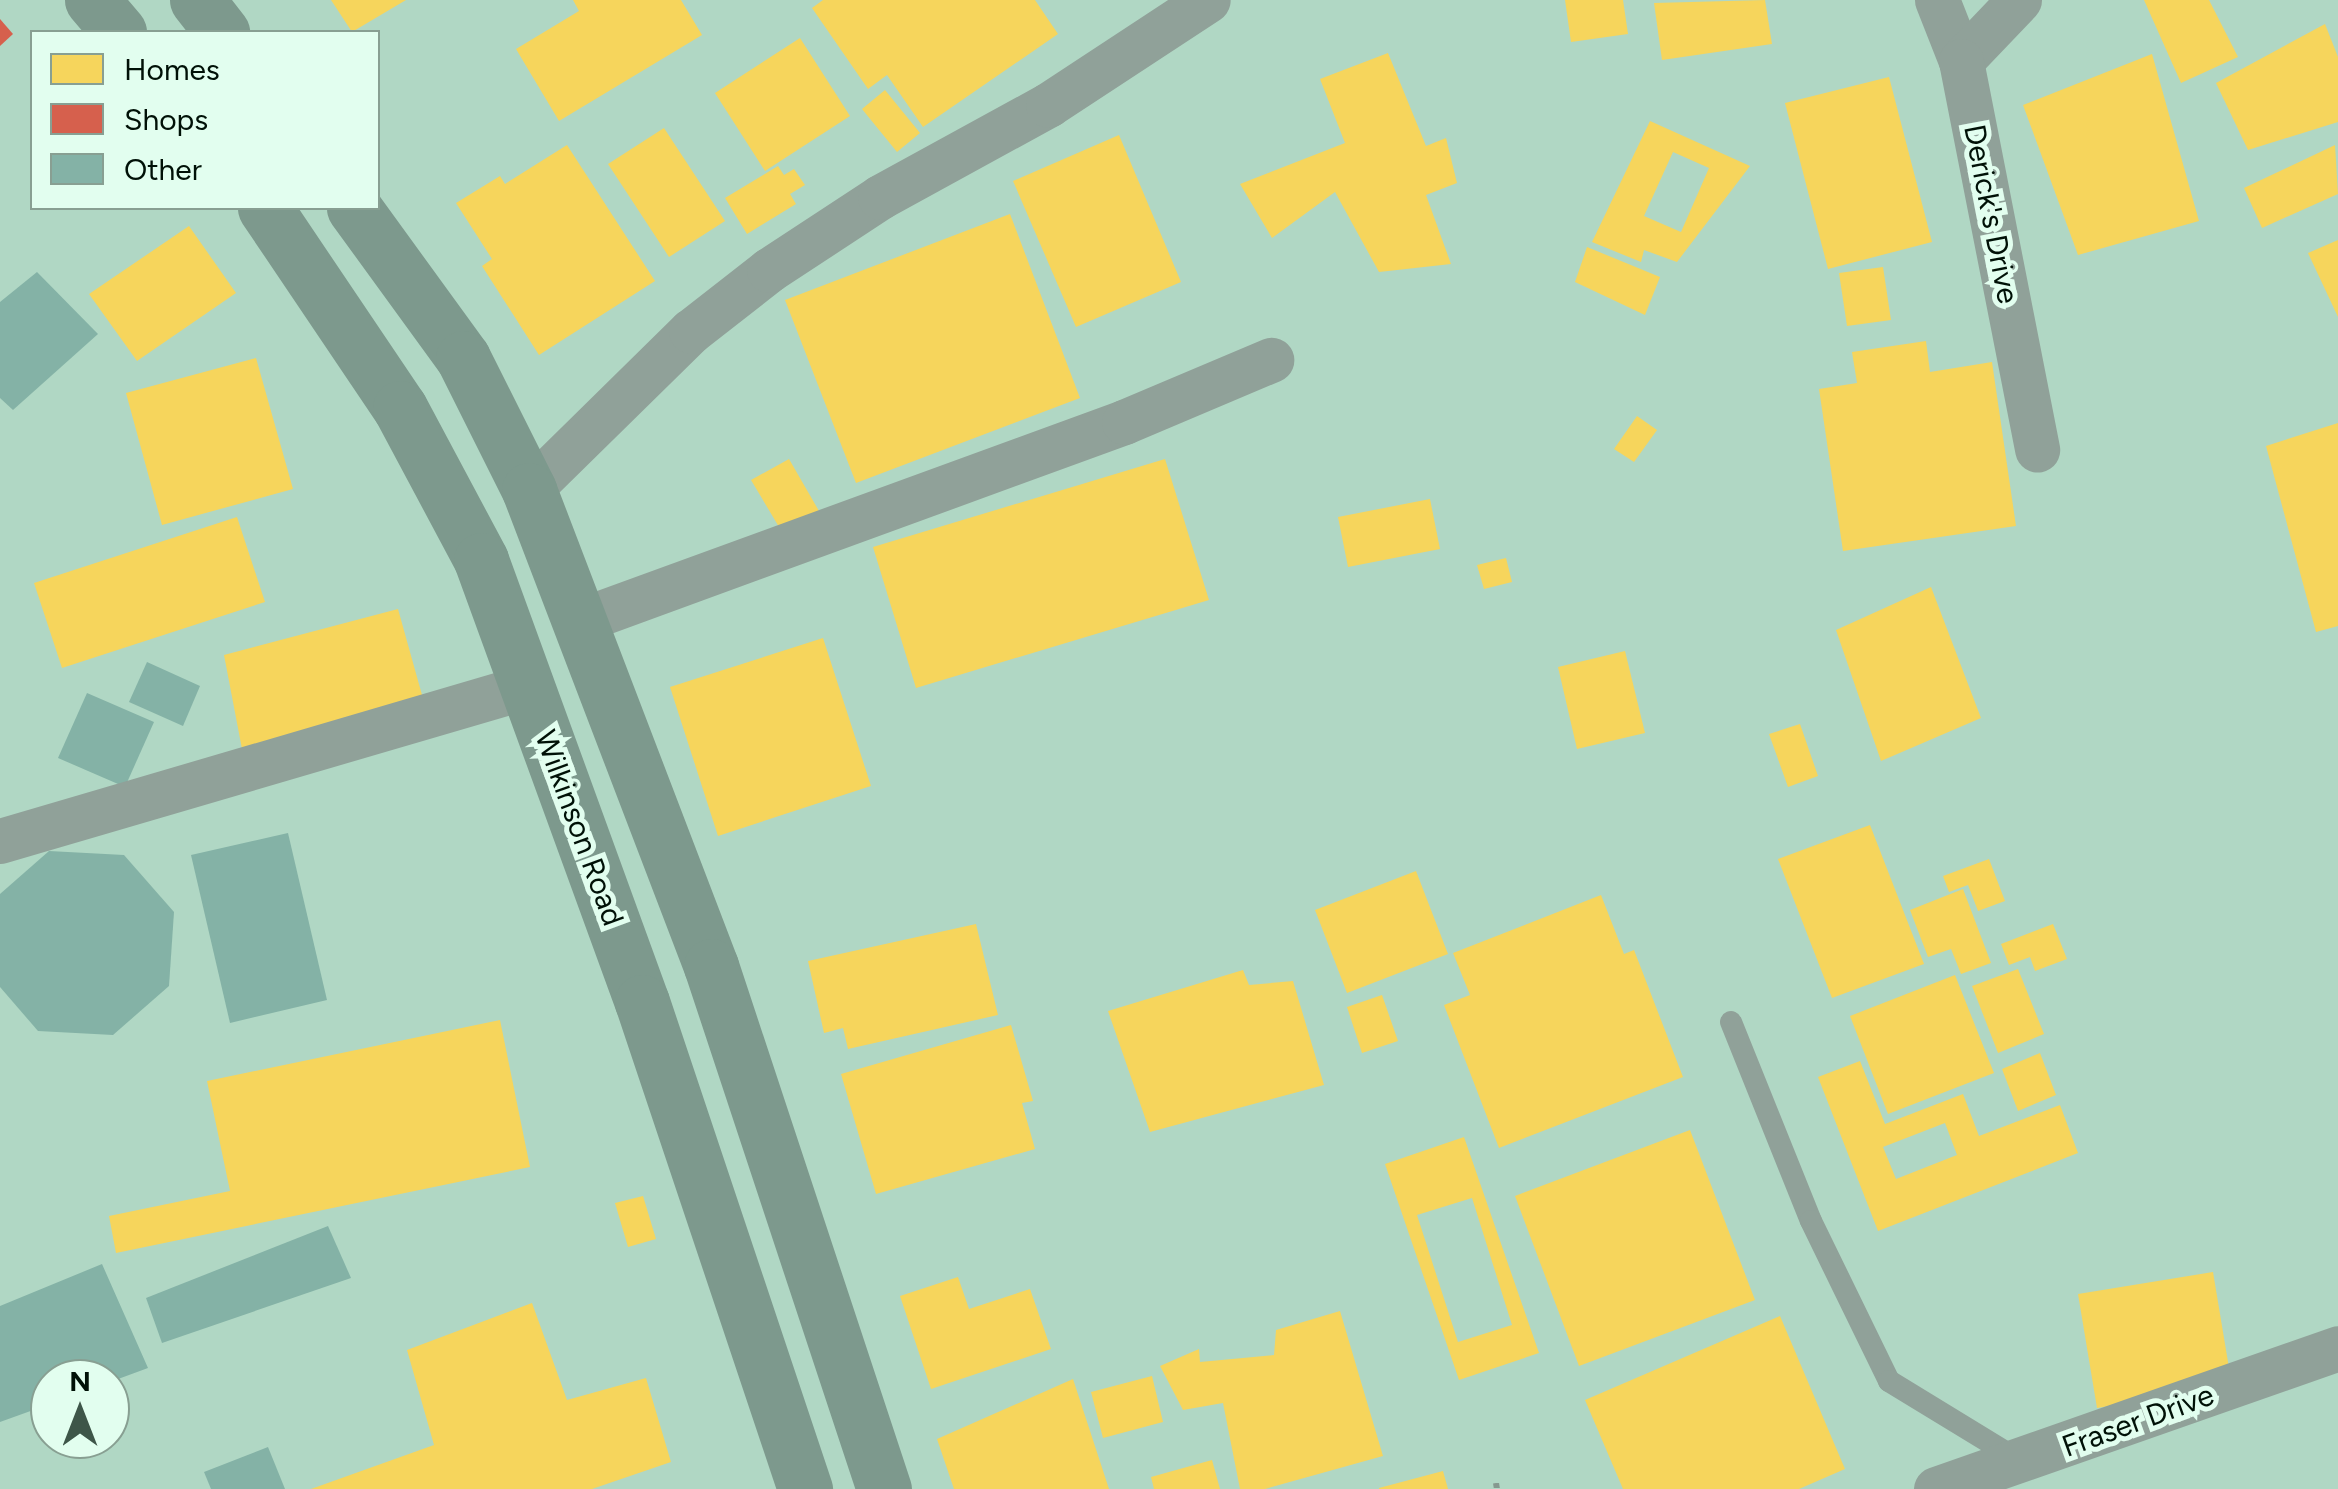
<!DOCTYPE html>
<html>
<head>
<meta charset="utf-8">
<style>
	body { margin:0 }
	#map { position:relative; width:2338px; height:1489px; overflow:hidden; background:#b0d7c4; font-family:Figtree,sans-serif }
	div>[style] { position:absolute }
	.homes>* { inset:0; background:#f6d55c }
	.shops>* { inset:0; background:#d6604d }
	.building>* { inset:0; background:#84b2a6 }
	.path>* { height:6px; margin-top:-3px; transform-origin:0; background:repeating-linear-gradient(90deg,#86998f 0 5px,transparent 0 10px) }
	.lane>* { height:22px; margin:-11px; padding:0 11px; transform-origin:11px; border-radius:11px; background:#90a199 }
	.street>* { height:45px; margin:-22.5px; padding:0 22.5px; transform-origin:22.5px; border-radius:22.5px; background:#90a199 }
	.primary>* { height:55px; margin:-27.5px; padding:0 27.5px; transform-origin:27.5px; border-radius:27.5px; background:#7d998d }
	span { translate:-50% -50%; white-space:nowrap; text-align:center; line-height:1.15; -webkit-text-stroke:10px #e2feef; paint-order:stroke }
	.street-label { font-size:30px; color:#001107 }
	.legend { position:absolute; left:30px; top:30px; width:350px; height:180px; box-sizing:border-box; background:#e2feef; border:2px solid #889f92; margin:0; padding:12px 18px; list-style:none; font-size:30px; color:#001107 }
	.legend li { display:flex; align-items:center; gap:20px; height:50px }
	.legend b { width:50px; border:2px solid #889f92 }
	.north { position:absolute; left:30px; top:1359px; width:100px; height:100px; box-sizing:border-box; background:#e2feef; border:2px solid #889f92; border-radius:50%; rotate:0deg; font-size:28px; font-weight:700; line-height:40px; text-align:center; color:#001107 }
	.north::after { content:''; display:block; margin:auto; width:35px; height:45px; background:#3e5649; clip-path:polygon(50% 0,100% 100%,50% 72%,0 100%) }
</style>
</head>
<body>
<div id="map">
	<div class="homes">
		<i style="clip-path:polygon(331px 0,406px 0,352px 32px)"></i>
		<i style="clip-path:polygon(573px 0,681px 0,702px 35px,559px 121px,516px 49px,579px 11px)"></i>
		<i style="clip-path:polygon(823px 0,1035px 0,1058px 34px,923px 127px,887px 75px,868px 89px,812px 8px)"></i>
		<i style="clip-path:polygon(1565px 0,1623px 0,1628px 34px,1571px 42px)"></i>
		<i style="clip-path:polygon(1765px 0,1772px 44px,1662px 60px,1654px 3px)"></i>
		<i style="clip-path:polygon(2144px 0,2209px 0,2238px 57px,2181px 83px)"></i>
		<i style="clip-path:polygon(2325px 24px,2338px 57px,2338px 122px,2248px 150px,2216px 83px)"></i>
		<i style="clip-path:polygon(800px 38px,850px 116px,765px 171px,715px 93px)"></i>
		<i style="clip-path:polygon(1388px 53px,1426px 146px,1446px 138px,1457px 183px,1426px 195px,1451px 264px,1379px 272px,1335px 192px,1272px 238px,1240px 184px,1345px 143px,1320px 79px)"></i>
		<i style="clip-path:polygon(2152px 54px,2199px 221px,2078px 255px,2023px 105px)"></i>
		<i style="clip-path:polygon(1889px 77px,1932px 242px,1828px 269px,1785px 103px)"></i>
		<i style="clip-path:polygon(885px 90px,920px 133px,897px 152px,862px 109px)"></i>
		<i style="clip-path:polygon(evenodd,1650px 121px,1750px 166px,1677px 262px,1644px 250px,1641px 262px,1592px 242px,1650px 121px,1673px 152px,1709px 168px,1681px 232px,1644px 216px,1673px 152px)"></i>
		<i style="clip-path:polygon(664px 128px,725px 221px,669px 257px,608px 164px)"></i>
		<i style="clip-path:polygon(1119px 135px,1181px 282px,1076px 327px,1013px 181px)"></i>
		<i style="clip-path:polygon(567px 145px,655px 281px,539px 355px,482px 266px,492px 259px,456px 203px,500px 176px,505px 184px)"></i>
		<i style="clip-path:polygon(2335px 145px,2338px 194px,2262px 228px,2244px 188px)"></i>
		<i style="clip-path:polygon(778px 166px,784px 175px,794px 169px,805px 185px,790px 194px,796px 204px,747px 234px,725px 198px)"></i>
		<i style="clip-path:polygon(1010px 214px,1080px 398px,856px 483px,785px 300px)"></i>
		<i style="clip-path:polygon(189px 226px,236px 293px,137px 361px,89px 294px)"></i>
		<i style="clip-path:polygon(2338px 240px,2338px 317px,2308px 253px)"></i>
		<i style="clip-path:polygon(1587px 247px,1660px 277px,1645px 315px,1575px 282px)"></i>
		<i style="clip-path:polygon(1883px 267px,1891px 320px,1847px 326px,1839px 273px)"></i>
		<i style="clip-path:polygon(1926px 341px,1930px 372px,1992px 362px,2016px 526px,1843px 551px,1819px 389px,1857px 383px,1852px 352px)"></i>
		<i style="clip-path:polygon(256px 358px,293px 489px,162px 525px,126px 393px)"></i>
		<i style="clip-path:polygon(1637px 416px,1657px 430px,1634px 462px,1614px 449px)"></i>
		<i style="clip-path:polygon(2338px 423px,2338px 626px,2316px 632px,2266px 446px)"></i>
		<i style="clip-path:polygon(789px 459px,819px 511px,782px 532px,751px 480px)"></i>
		<i style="clip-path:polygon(1165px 459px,1209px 600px,916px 688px,873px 547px)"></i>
		<i style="clip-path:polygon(1430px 499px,1440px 549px,1348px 567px,1338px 517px)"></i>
		<i style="clip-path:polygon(237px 517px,265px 602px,62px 668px,34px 583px)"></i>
		<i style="clip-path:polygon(1506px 558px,1512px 582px,1484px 589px,1477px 565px)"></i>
		<i style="clip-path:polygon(1931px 587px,1981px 718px,1881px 761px,1836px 630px)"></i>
		<i style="clip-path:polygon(398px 609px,422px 695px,242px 749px,224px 655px)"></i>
		<i style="clip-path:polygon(823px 638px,871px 786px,718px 836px,670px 687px)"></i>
		<i style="clip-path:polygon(1625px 651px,1645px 733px,1577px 749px,1558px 667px)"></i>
		<i style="clip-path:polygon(1800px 724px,1818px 776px,1788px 787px,1769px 734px)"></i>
		<i style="clip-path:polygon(1870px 825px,1924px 964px,1832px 998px,1778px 859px)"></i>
		<i style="clip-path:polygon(1989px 859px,2005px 901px,1978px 911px,1968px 885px,1949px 892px,1943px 876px)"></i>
		<i style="clip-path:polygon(1416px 871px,1448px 954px,1347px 993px,1315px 910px)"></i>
		<i style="clip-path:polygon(1963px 889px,1991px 963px,1961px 974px,1951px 949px,1928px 957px,1910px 910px)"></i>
		<i style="clip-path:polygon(1601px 895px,1624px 954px,1634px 950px,1683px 1077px,1499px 1148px,1444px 1005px,1470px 995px,1453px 953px)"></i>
		<i style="clip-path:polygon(976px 924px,998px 1015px,848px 1049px,843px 1028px,824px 1033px,808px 961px)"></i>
		<i style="clip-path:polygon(2053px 924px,2067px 959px,2035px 971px,2030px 957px,2009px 965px,2001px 944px)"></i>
		<i style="clip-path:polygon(2018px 969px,2044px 1034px,1998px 1053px,1972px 986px)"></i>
		<i style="clip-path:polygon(1243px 970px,1249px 985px,1293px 981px,1324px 1085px,1150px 1132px,1108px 1011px)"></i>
		<i style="clip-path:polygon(1955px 975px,1994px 1073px,1888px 1114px,1850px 1016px)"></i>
		<i style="clip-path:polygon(1382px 995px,1398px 1041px,1362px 1053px,1347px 1007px)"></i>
		<i style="clip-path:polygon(500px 1020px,530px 1167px,116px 1253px,109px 1216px,230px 1191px,207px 1081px)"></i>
		<i style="clip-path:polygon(1011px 1025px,1033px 1101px,1022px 1103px,1035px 1149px,876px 1194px,841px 1074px)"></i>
		<i style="clip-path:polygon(2040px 1053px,2056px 1095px,2018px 1111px,2002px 1069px)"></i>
		<i style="clip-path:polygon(evenodd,1860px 1061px,1885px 1124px,1963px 1094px,1979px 1136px,2060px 1105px,2078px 1153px,1878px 1231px,1818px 1077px,1860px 1061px,1945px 1123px,1957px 1155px,1896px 1179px,1883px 1147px,1945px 1123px)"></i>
		<i style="clip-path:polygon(1690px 1130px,1755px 1300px,1579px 1366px,1515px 1196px)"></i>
		<i style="clip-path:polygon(evenodd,1464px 1137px,1539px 1353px,1459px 1380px,1385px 1164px,1464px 1137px,1472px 1198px,1512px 1325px,1458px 1342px,1417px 1215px,1472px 1198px)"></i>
		<i style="clip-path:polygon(643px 1196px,656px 1239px,628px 1247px,615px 1203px)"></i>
		<i style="clip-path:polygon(2213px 1272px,2232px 1386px,2097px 1408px,2078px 1294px)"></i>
		<i style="clip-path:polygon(958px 1277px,969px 1309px,1030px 1289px,1051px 1349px,931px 1389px,900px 1296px)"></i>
		<i style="clip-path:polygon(532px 1303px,567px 1400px,646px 1378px,671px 1462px,592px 1489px,311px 1489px,434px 1445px,407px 1350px)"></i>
		<i style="clip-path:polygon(1340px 1311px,1383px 1456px,1265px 1489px,1240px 1489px,1223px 1403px,1183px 1410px,1160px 1366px,1199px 1349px,1200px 1362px,1274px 1355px,1276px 1330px)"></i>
		<i style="clip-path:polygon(1780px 1316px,1845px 1469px,1799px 1489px,1623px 1489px,1585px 1400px)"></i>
		<i style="clip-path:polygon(1152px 1376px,1163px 1422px,1103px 1438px,1091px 1392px)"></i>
		<i style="clip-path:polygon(1073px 1379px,1109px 1489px,954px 1489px,937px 1439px)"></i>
		<i style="clip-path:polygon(1212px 1460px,1220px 1489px,1154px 1489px,1151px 1477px)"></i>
		<i style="clip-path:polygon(1443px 1471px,1448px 1489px,1379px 1489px,1379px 1488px)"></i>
	</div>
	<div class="shops">
		<i style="clip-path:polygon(0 19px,13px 34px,0 46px)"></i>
	</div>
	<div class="building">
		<i style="clip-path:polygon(37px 272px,98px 334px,13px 410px,0 398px,0 302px)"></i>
		<i style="clip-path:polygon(147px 662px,200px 686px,183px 726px,129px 702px)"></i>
		<i style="clip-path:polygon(87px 693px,154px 722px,125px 787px,58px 758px)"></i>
		<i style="clip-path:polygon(288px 833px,327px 1000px,230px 1023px,191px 855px)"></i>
		<i style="clip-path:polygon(49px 851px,124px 855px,174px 912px,169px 986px,113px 1035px,38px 1031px,0 987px,0 894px)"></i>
		<i style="clip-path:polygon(328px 1226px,351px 1278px,162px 1343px,146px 1298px)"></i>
		<i style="clip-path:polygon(102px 1264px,148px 1368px,110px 1382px,50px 1379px,50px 1404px,0 1422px,0 1306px)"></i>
		<i style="clip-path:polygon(268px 1447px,285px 1489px,211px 1489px,204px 1472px)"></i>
	</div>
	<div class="path">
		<i style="left:1496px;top:1483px;width:6px;rotate:81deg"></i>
	</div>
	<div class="lane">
		<i style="left:1731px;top:1022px;width:214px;rotate:68.1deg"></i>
		<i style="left:1811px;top:1221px;width:178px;rotate:64deg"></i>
		<i style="left:1889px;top:1381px;width:150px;rotate:31.4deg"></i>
	</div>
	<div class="street">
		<i style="left:1937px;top:0;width:66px;rotate:68.5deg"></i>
		<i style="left:2019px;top:0;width:84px;rotate:133.6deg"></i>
		<i style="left:1961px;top:61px;width:396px;rotate:78.9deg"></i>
		<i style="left:529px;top:490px;width:227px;rotate:-44.5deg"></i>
		<i style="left:691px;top:331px;width:99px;rotate:-38deg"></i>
		<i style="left:769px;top:270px;width:133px;rotate:-33.3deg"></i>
		<i style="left:880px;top:197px;width:192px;rotate:-28.7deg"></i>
		<i style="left:1048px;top:105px;width:191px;rotate:-33.3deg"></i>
		<i style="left:579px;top:621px;width:580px;rotate:-20.06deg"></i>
		<i style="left:1124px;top:422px;width:160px;rotate:-22.9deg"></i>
		<i style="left:0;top:841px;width:550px;rotate:-16.36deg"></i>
		<i style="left:1936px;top:1489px;width:426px;rotate:-19.3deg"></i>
	</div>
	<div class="primary">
		<i style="left:92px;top:0;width:42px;rotate:49.8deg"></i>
		<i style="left:197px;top:0;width:41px;rotate:52deg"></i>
		<i style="left:265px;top:208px;width:241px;rotate:56deg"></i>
		<i style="left:400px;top:408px;width:172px;rotate:61.9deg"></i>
		<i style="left:481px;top:560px;width:470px;rotate:70deg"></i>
		<i style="left:642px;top:1002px;width:514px;rotate:71.49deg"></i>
		<i style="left:354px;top:208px;width:185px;rotate:54deg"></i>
		<i style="left:463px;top:358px;width:148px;rotate:63.4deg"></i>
		<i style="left:529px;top:490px;width:510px;rotate:69.08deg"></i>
		<i style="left:711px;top:966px;width:551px;rotate:71.7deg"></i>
	</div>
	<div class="street-label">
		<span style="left:1991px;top:214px;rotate:79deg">Derick's Drive</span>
		<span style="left:579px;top:828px;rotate:70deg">Wilkinson Road</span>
		<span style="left:2138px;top:1421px;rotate:-20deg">Fraser Drive</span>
	</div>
	<ul class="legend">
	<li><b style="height:28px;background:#f6d55c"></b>Homes</li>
	<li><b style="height:28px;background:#d6604d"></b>Shops</li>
	<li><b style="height:28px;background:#84b2a6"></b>Other</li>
	</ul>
	<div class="north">N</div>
</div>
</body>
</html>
